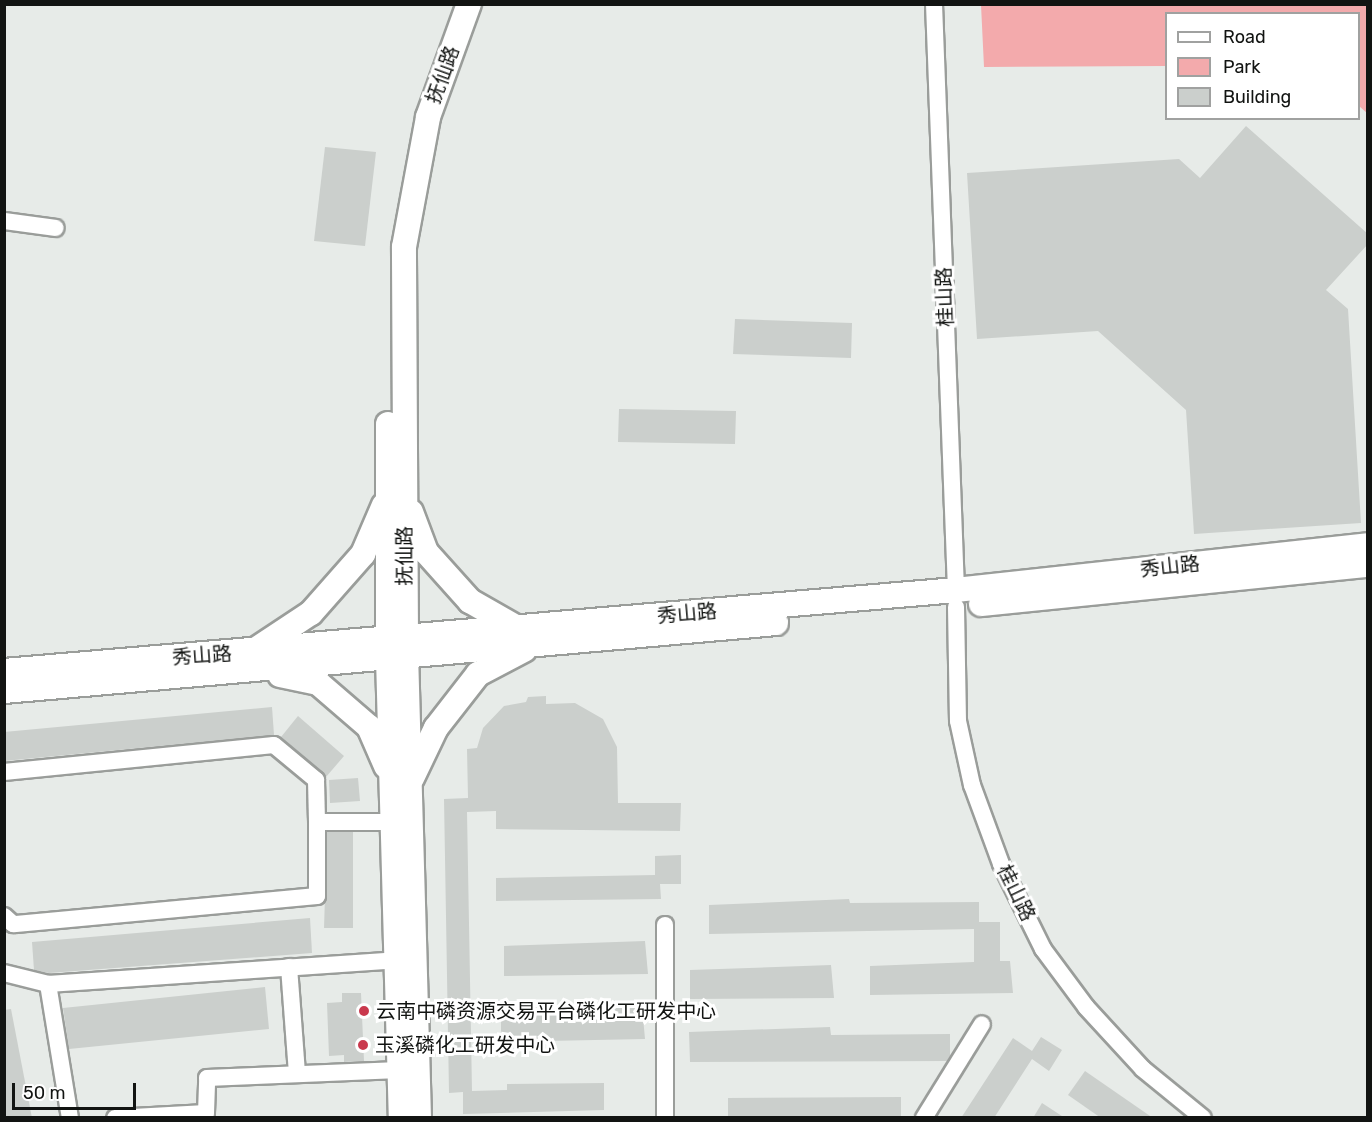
<!DOCTYPE html>
<html>
<head>
<meta charset="utf-8">
<style>
	body { margin:0 }
	#map { position:relative; width:1372px; height:1122px; overflow:hidden; background:#e7ebe8; font-family:Rubik,"Noto Sans SC",sans-serif }
	div>[style] { position:absolute }
	.green>* { inset:0; background:#f3aaac }
	.building>* { inset:0; background:#cbcfcc }
	.roads { filter:drop-shadow(2px 0 #9a9d9a) drop-shadow(-2px 0 #9a9d9a) drop-shadow(0 2px #9a9d9a) drop-shadow(0 -2px #9a9d9a) }
	.street>* { height:16px; margin:-8px; padding:0 8px; transform-origin:8px; border-radius:8px; background:#fff }
	.secondary>* { height:24px; margin:-12px; padding:0 12px; transform-origin:12px; border-radius:12px; background:#fff }
	.dots>* { width:16px; height:16px; translate:-50% -50%; box-sizing:border-box; border:3px solid #fff; border-radius:50% }
	span { translate:-50% -50%; white-space:nowrap; text-align:center; line-height:1.15; -webkit-text-stroke:6px #fff; paint-order:stroke }
	.street-label { font-size:20px; color:#121412 }
	.poi-label { font-size:20px; color:#121412 }
	.left { translate:0 -50%; text-align:left }
	.frame { position:absolute; inset:0; border:6px solid #121412; pointer-events:none }
	.legend { position:absolute; left:1165px; top:12px; width:195px; height:108px; box-sizing:border-box; background:#fff; border:2px solid #a0a1a0; margin:0; padding:8px 10px; list-style:none; font-size:18px; color:#121412 }
	.legend li { display:flex; align-items:center; gap:12px; height:30px }
	.legend b { width:30px; border:2px solid #a0a1a0 }
	.scale { position:absolute; left:12px; top:1083px; width:124px; height:27px; box-sizing:border-box; border:3px solid #121412; border-top:0; padding-left:8px; font-size:18px; line-height:21px; white-space:nowrap; color:#121412; -webkit-text-stroke:4px #fff; paint-order:stroke }
</style>
</head>
<body>
<div id="map">
	<div class="green">
		<i style="clip-path:polygon(981px 5px,1367px 5px,1367px 113px,1359px 106px,1358px 14px,1166px 14px,1166px 66px,984px 67px)"></i>
	</div>
	<div class="building">
		<i style="clip-path:polygon(1246px 126px,1368px 234px,1368px 244px,1326px 290px,1348px 309px,1361px 523px,1194px 534px,1186px 410px,1098px 331px,977px 339px,967px 173px,1179px 159px,1200px 178px)"></i>
		<i style="clip-path:polygon(325px 147px,376px 152px,365px 246px,314px 241px)"></i>
		<i style="clip-path:polygon(735px 319px,852px 323px,851px 358px,733px 354px)"></i>
		<i style="clip-path:polygon(619px 409px,736px 411px,735px 444px,618px 442px)"></i>
		<i style="clip-path:polygon(546px 696px,546px 704px,575px 703px,603px 719px,617px 747px,618px 803px,681px 803px,680px 831px,496px 829px,496px 811px,467px 812px,472px 1091px,507px 1090px,507px 1084px,604px 1083px,604px 1110px,463px 1114px,463px 1092px,449px 1093px,444px 799px,468px 798px,467px 749px,477px 748px,483px 728px,504px 706px,526px 702px,528px 697px)"></i>
		<i style="clip-path:polygon(272px 707px,274px 735px,4px 761px,4px 732px)"></i>
		<i style="clip-path:polygon(298px 716px,344px 756px,326px 777px,281px 737px)"></i>
		<i style="clip-path:polygon(358px 778px,360px 801px,330px 803px,329px 780px)"></i>
		<i style="clip-path:polygon(327px 832px,353px 832px,353px 928px,324px 928px)"></i>
		<i style="clip-path:polygon(681px 855px,681px 884px,660px 884px,661px 899px,496px 901px,496px 878px,655px 875px,655px 856px)"></i>
		<i style="clip-path:polygon(849px 899px,850px 903px,979px 902px,979px 922px,1000px 922px,1000px 961px,1010px 961px,1013px 993px,870px 995px,870px 966px,974px 962px,974px 929px,709px 934px,709px 905px)"></i>
		<i style="clip-path:polygon(310px 918px,312px 953px,49px 973px,34px 970px,32px 942px)"></i>
		<i style="clip-path:polygon(645px 941px,648px 974px,504px 976px,504px 946px)"></i>
		<i style="clip-path:polygon(831px 965px,834px 998px,690px 999px,690px 970px)"></i>
		<i style="clip-path:polygon(265px 987px,269px 1029px,69px 1049px,63px 1008px)"></i>
		<i style="clip-path:polygon(342px 993px,361px 993px,364px 1061px,344px 1062px,344px 1055px,329px 1056px,327px 1003px,342px 1002px)"></i>
		<i style="clip-path:polygon(642px 1007px,645px 1039px,501px 1042px,501px 1012px)"></i>
		<i style="clip-path:polygon(11px 1009px,32px 1118px,4px 1118px,4px 1010px)"></i>
		<i style="clip-path:polygon(830px 1027px,831px 1035px,950px 1034px,950px 1056px,947px 1061px,690px 1062px,689px 1032px)"></i>
		<i style="clip-path:polygon(1041px 1037px,1062px 1050px,1049px 1071px,1032px 1059px,994px 1118px,961px 1118px,1013px 1038px,1032px 1051px)"></i>
		<i style="clip-path:polygon(1085px 1071px,1153px 1118px,1101px 1118px,1068px 1095px)"></i>
		<i style="clip-path:polygon(901px 1097px,901px 1118px,728px 1118px,728px 1098px)"></i>
		<i style="clip-path:polygon(1042px 1103px,1065px 1118px,1033px 1118px)"></i>
	</div>
	<div class="roads">
		<div class="street">
			<i style="left:934px;top:4px;width:586px;rotate:87.85deg"></i>
			<i style="left:4px;top:221px;width:52px;rotate:7.7deg"></i>
			<i style="left:956px;top:607px;width:114px;rotate:89deg"></i>
			<i style="left:958px;top:721px;width:66px;rotate:77.7deg"></i>
			<i style="left:972px;top:785px;width:84px;rotate:69.8deg"></i>
			<i style="left:1001px;top:864px;width:95px;rotate:63.7deg"></i>
			<i style="left:1043px;top:949px;width:72px;rotate:53.4deg"></i>
			<i style="left:1086px;top:1007px;width:84px;rotate:47.4deg"></i>
			<i style="left:1143px;top:1069px;width:77px;rotate:39.2deg"></i>
			<i style="left:4px;top:772px;width:271px;rotate:-5.7deg"></i>
			<i style="left:274px;top:745px;width:55px;rotate:39.8deg"></i>
			<i style="left:316px;top:780px;width:42px;rotate:88.6deg"></i>
			<i style="left:317px;top:822px;width:74px;rotate:90deg"></i>
			<i style="left:317px;top:896px;width:305px;rotate:174.7deg"></i>
			<i style="left:13px;top:924px;width:12px;rotate:-138deg"></i>
			<i style="left:317px;top:822px;width:75px"></i>
			<i style="left:665px;top:925px;width:193px;rotate:90deg"></i>
			<i style="left:289px;top:967px;width:107px;rotate:85.7deg"></i>
			<i style="left:4px;top:973px;width:45px;rotate:14deg"></i>
			<i style="left:48px;top:984px;width:349px;rotate:-3.9deg"></i>
			<i style="left:48px;top:984px;width:136px;rotate:80.7deg"></i>
			<i style="left:115px;top:1118px;width:91px;rotate:-3.1deg"></i>
			<i style="left:206px;top:1113px;width:35px;rotate:-88deg"></i>
			<i style="left:207px;top:1078px;width:192px;rotate:-2.4deg"></i>
			<i style="left:924px;top:1118px;width:110px;rotate:-58.3deg"></i>
		</div>
		<div class="secondary">
			<i style="left:388px;top:424px;width:234px;rotate:90deg"></i>
			<i style="left:388px;top:658px;width:460px;rotate:88.4deg"></i>
			<i style="left:411px;top:512px;width:43px;rotate:69.4deg"></i>
			<i style="left:426px;top:552px;width:66px;rotate:48.1deg"></i>
			<i style="left:470px;top:601px;width:56px;rotate:29.7deg"></i>
			<i style="left:981px;top:604px;width:389px;rotate:-5.8deg"></i>
			<i style="left:255px;top:650px;width:67px;rotate:-33.5deg"></i>
			<i style="left:311px;top:613px;width:79px;rotate:-48.6deg"></i>
			<i style="left:363px;top:554px;width:53px;rotate:-66.8deg"></i>
			<i style="left:4px;top:671px;width:955px;rotate:-4.86deg"></i>
			<i style="left:956px;top:590px;width:414px;rotate:-6.2deg"></i>
			<i style="left:280px;top:675px;width:39px;rotate:12deg"></i>
			<i style="left:318px;top:683px;width:67px;rotate:40.8deg"></i>
			<i style="left:369px;top:727px;width:43px;rotate:66.4deg"></i>
			<i style="left:4px;top:691px;width:775px;rotate:-5.03deg"></i>
			<i style="left:412px;top:778px;width:55px;rotate:-64.4deg"></i>
			<i style="left:436px;top:728px;width:68px;rotate:-52.1deg"></i>
			<i style="left:478px;top:674px;width:52px;rotate:-27.6deg"></i>
			<i style="left:419px;top:1118px;width:479px;rotate:-91.6deg"></i>
			<i style="left:406px;top:639px;width:392px;rotate:-90.3deg"></i>
			<i style="left:404px;top:247px;width:132px;rotate:-79.5deg"></i>
			<i style="left:428px;top:117px;width:120px;rotate:-70.1deg"></i>
		</div>
	</div>
	<div class="dots">
		<i style="left:364px;top:1011px;background:#c9394d"></i>
		<i style="left:363px;top:1045px;background:#c9394d"></i>
	</div>
	<div class="street-label">
		<span style="left:443px;top:75px;rotate:-70deg">抚仙路</span>
		<span style="left:945px;top:297px;rotate:-92deg">桂山路</span>
		<span style="left:405px;top:556px;rotate:-90deg">抚仙路</span>
		<span style="left:1170px;top:567px;rotate:-6deg">秀山路</span>
		<span style="left:687px;top:614px;rotate:-5deg">秀山路</span>
		<span style="left:202px;top:656px;rotate:-4deg">秀山路</span>
		<span style="left:1016px;top:893px;rotate:64deg">桂山路</span>
	</div>
	<div class="poi-label">
		<span class="left" style="left:376px;top:1011px">云南中磷资源交易平台磷化工研发中心</span>
		<span class="left" style="left:375px;top:1045px">玉溪磷化工研发中心</span>
	</div>
	<div class="frame"></div>
	<ul class="legend">
	<li><b style="height:8px;background:#fff"></b>Road</li>
	<li><b style="height:16px;background:#f3aaac"></b>Park</li>
	<li><b style="height:16px;background:#cbcfcc"></b>Building</li>
	</ul>
	<div class="scale">50 m</div>
</div>
</body>
</html>
